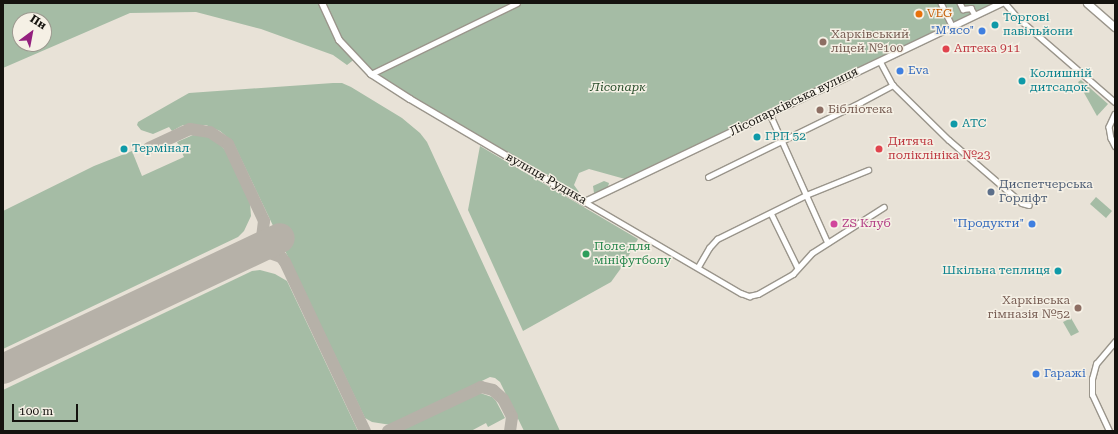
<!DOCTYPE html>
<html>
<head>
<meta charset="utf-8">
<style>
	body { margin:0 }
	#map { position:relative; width:1118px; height:434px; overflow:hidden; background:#e8e2d7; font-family:"Roboto Serif",serif }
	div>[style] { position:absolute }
	.green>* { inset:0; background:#a5bca5 }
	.taxiway>* { height:12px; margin:-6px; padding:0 6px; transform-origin:6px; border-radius:6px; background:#b6b1a8 }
	.runway>* { height:30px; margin:-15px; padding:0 15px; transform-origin:15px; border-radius:15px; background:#b6b1a8 }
	.roads { filter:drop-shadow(1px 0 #9a958b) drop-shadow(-1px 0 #9a958b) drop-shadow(0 1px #9a958b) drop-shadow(0 -1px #9a958b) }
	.street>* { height:4.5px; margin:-2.25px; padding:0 2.25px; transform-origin:2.25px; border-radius:2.25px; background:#fff }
	.secondary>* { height:6px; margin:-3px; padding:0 3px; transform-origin:3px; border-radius:3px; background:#fff }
	.primary>* { height:7px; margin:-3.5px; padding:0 3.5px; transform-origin:3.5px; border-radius:3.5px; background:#fff }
	.dots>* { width:11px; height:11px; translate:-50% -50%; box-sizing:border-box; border:2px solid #f5f0e5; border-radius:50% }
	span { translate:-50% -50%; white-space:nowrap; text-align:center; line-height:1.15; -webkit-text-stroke:3px #f5f0e5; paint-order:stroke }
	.food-label { font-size:12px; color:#c56008 }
	.left { translate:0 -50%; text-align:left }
	.culture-label { font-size:12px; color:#0d838f }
	.right { translate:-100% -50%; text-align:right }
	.shop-label { font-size:12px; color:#366cbe }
	.education-label { font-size:12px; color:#785e54 }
	.health-label { font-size:12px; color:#be3a42 }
	.park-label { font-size:12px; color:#274c29; font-style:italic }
	.street-label { font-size:12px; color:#15130f }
	.service-label { font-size:12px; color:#4e5e75 }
	.hotel-label { font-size:12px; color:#b23c85 }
	.leisure-label { font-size:12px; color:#27864d }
	.frame { position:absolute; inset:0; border:4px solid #15130f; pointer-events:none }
	.north { position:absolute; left:12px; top:12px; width:40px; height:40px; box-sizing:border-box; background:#f5f0e5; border:1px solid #9b988f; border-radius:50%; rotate:32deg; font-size:11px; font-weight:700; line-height:16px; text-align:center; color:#15130f }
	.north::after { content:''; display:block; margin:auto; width:14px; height:18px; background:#94207e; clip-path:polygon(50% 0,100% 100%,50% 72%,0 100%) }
	.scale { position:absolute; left:12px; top:404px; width:66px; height:18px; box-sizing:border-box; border:2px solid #15130f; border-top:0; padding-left:5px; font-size:12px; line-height:14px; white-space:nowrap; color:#15130f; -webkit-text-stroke:3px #f5f0e5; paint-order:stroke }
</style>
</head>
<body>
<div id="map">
	<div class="green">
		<i style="clip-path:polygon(evenodd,3px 3px,997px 3px,625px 179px,589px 169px,579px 173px,574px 185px,579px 192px,577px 194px,374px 75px,356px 58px,347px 65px,333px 55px,261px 29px,196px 12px,130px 13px,3px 68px,3px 3px,20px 20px,44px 20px,44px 44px,20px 44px,20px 20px)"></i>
		<i style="clip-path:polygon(1081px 80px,1108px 104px,1097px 116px,1078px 82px)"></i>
		<i style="clip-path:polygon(333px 83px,342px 83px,351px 87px,402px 118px,420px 133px,427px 142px,560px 431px,524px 431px,500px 382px,495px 378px,490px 377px,391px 425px,372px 422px,365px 418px,233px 142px,220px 131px,206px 125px,183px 125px,172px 131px,169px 127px,153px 134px,141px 130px,137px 125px,138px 122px,189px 93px)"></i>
		<i style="clip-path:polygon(193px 135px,210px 137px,217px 141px,226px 151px,250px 203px,251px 216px,244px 231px,238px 237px,3px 349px,3px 211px,94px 166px,132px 151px,142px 176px,184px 157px,177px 142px)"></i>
		<i style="clip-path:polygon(480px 146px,638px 239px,624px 264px,611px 282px,523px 331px,468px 210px)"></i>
		<i style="clip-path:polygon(604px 181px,609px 183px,608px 187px,597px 193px,594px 193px,593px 186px)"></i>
		<i style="clip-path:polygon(1096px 197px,1112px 211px,1106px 218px,1090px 204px)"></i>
		<i style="clip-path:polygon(260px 270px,275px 274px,287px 281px,358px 431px,3px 431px,3px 390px,252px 271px)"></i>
		<i style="clip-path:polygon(1071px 318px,1079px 332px,1071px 336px,1063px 322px)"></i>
		<i style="clip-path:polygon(480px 393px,492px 397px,496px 401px,505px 418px,488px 427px,486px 423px,471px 431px,399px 431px)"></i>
	</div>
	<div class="taxiway">
		<i style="left:149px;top:148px;width:45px;rotate:-24.9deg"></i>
		<i style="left:190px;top:129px;width:20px;rotate:9deg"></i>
		<i style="left:210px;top:132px;width:22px;rotate:34deg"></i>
		<i style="left:228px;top:144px;width:85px;rotate:64.9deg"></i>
		<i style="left:264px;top:221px;width:17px;rotate:97deg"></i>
		<i style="left:262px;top:238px;width:17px;rotate:130deg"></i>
		<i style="left:251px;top:251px;width:19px;rotate:6deg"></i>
		<i style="left:270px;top:253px;width:12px;rotate:20deg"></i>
		<i style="left:281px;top:257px;width:6px;rotate:51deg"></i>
		<i style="left:285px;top:262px;width:187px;rotate:64.7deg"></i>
		<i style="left:388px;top:431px;width:103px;rotate:-25.3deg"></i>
		<i style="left:481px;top:387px;width:12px;rotate:14deg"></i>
		<i style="left:493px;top:390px;width:13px;rotate:42deg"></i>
		<i style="left:503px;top:399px;width:20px;rotate:63deg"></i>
		<i style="left:512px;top:417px;width:14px;rotate:98deg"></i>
	</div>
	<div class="runway">
		<i style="left:3px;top:369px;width:306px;rotate:-25.3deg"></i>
	</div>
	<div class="roads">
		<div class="street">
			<i style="left:941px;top:3px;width:25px;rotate:64deg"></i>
			<i style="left:960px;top:3px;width:7px;rotate:63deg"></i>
			<i style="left:963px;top:9px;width:8px;rotate:-7deg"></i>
			<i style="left:971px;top:8px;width:8px;rotate:60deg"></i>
			<i style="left:1005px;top:3px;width:20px;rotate:49deg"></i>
			<i style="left:1018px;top:18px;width:128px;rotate:40.9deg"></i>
			<i style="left:880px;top:61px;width:27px;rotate:62deg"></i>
			<i style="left:893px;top:85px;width:78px;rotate:44.5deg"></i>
			<i style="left:949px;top:140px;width:96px;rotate:40.8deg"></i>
			<i style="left:1022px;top:203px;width:7px;rotate:16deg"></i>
			<i style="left:371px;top:74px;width:162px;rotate:-25.9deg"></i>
			<i style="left:770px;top:114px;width:141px;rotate:65.8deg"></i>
			<i style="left:1115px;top:114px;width:14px;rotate:115deg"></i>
			<i style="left:1109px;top:127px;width:11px;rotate:80deg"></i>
			<i style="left:1111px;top:138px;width:9px;rotate:63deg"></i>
			<i style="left:708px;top:177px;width:170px;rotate:-26.1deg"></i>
			<i style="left:861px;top:102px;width:36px;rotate:-28deg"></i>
			<i style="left:585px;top:202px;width:181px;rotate:30.3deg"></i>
			<i style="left:741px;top:293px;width:9px;rotate:21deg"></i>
			<i style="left:749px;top:296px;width:9px;rotate:-13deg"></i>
			<i style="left:758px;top:294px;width:40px;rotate:-29.7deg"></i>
			<i style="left:793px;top:274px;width:28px;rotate:-48deg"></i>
			<i style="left:812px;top:253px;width:85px;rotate:-32.6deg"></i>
			<i style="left:771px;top:213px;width:61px;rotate:63.9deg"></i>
			<i style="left:698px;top:267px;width:22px;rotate:-60deg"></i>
			<i style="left:709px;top:248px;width:12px;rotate:-48deg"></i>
			<i style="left:717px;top:239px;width:99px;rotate:-26.3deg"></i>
			<i style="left:806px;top:195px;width:67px;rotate:-22deg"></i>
			<i style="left:1109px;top:431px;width:40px;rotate:-115deg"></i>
			<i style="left:1092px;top:395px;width:16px;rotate:-90deg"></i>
			<i style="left:1092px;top:379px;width:16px;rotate:-75deg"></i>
			<i style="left:1096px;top:364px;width:30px;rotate:-50deg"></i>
		</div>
		<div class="secondary">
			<i style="left:322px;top:3px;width:41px;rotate:65.3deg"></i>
			<i style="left:339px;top:40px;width:47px;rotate:46.7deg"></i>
			<i style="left:371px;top:74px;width:46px;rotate:32.7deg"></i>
			<i style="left:410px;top:99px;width:203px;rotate:30.5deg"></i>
			<i style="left:585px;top:202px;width:463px;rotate:-25.5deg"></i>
		</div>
		<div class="primary">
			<i style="left:1087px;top:3px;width:37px;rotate:41deg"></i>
		</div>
	</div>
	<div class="dots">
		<i style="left:919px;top:14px;background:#e8710a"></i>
		<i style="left:995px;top:25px;background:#0f9aa8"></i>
		<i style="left:982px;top:31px;background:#3f7fe0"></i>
		<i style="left:823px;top:42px;background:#8d6e63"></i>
		<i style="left:946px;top:49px;background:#e0444e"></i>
		<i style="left:900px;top:71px;background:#3f7fe0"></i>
		<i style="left:1022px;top:81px;background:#0f9aa8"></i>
		<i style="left:820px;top:110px;background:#8d6e63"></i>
		<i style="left:954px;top:124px;background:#0f9aa8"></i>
		<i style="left:757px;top:137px;background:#0f9aa8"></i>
		<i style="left:124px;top:149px;background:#0f9aa8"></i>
		<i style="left:879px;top:149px;background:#e0444e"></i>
		<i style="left:991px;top:192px;background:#5c6f8a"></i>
		<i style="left:834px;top:224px;background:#d1479c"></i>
		<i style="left:1032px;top:224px;background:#3f7fe0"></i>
		<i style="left:586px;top:254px;background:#2e9e5b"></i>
		<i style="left:1058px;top:271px;background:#0f9aa8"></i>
		<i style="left:1078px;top:308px;background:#8d6e63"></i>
		<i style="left:1036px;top:374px;background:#3f7fe0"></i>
	</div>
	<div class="food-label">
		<span class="left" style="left:927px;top:14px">VEG</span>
	</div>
	<div class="culture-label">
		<span class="left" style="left:1003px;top:25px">Торгові<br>павільйони</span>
		<span class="left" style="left:1030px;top:81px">Колишній<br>дитсадок</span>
		<span class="left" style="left:962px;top:124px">АТС</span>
		<span class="left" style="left:765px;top:137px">ГРП 52</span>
		<span class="left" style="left:132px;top:149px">Термінал</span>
		<span class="right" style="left:1050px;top:271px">Шкільна теплиця</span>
	</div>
	<div class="shop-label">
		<span class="right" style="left:974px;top:31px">"М'ясо"</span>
		<span class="left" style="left:908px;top:71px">Eva</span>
		<span class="right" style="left:1024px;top:224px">"Продукти"</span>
		<span class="left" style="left:1044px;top:374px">Гаражі</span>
	</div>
	<div class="education-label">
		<span class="left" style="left:831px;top:42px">Харківський<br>ліцей №100</span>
		<span class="left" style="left:828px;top:110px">Бібліотека</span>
		<span class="right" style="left:1070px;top:308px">Харківська<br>гімназія №52</span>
	</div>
	<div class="health-label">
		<span class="left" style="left:954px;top:49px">Аптека 911</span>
		<span class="left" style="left:888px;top:149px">Дитяча<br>поліклініка №23</span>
	</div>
	<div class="park-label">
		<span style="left:618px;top:88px">Лісопарк</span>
	</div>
	<div class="street-label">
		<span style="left:794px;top:102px;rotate:-26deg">Лісопарківська вулиця</span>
		<span style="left:546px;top:179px;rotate:30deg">вулиця Рудика</span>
	</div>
	<div class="service-label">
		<span class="left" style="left:999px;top:192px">Диспетчерська<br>Горліфт</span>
	</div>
	<div class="hotel-label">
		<span class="left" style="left:842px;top:224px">ZS Клуб</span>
	</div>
	<div class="leisure-label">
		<span class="left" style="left:594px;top:254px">Поле для<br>мініфутболу</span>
	</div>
	<div class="frame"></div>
	<div class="north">Пн</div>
	<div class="scale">100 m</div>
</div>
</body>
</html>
